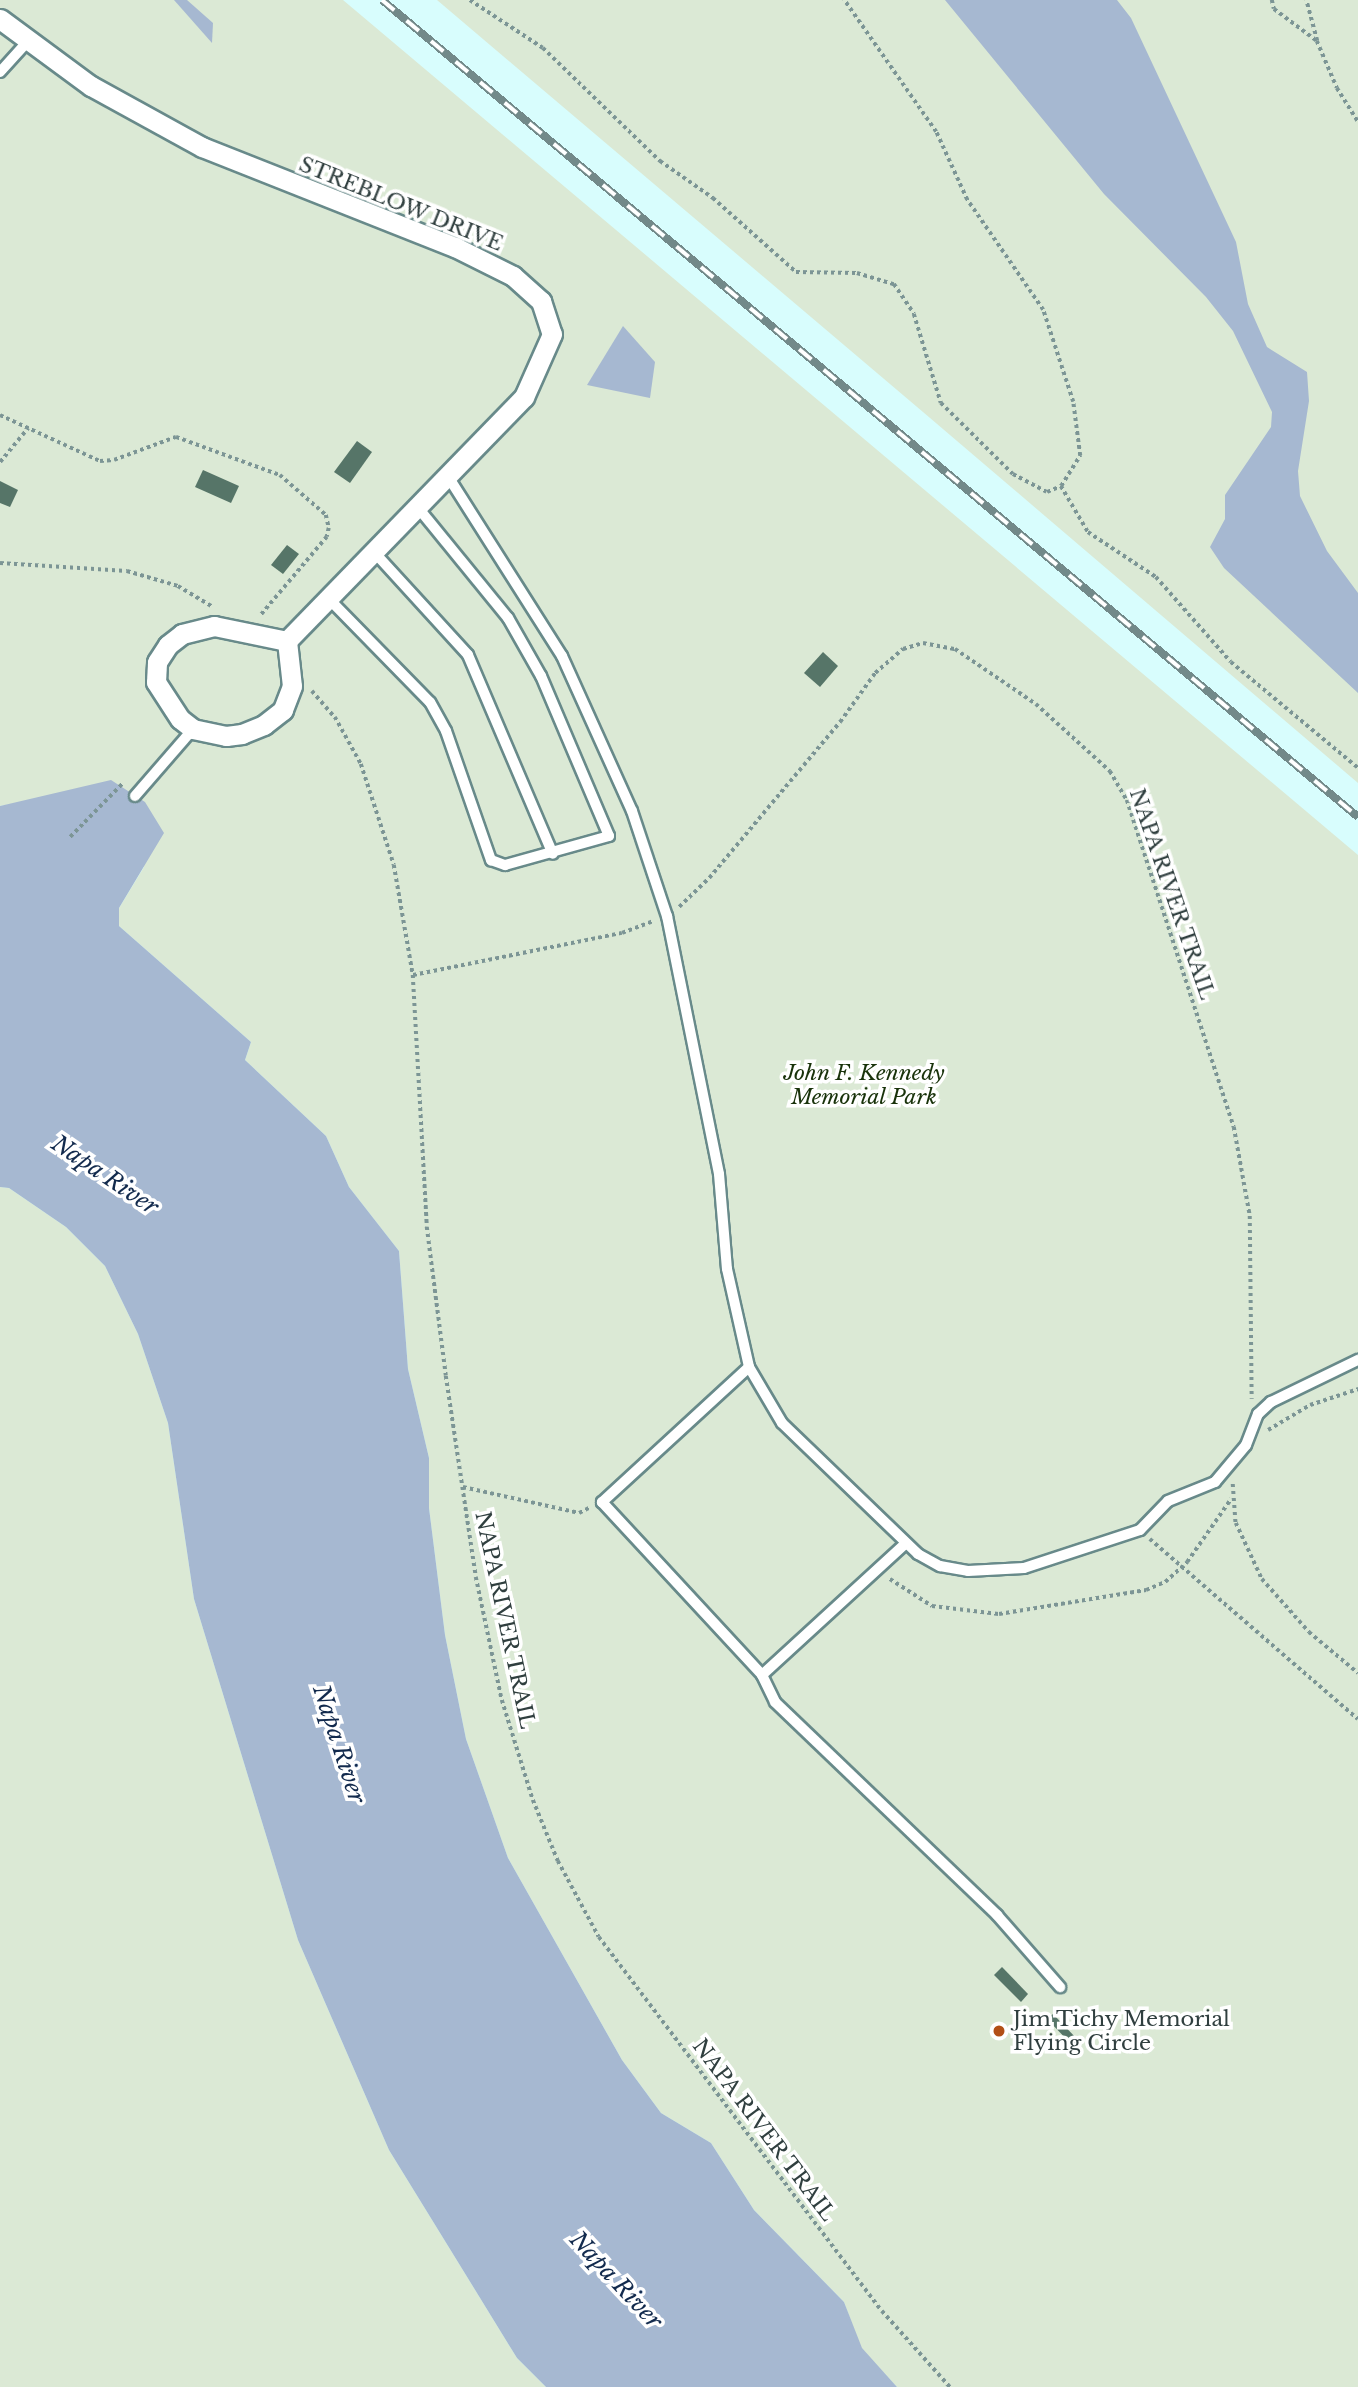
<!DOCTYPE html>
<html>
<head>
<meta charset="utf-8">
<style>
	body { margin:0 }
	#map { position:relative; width:1358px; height:2387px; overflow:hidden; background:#d8fdfd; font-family:"Libre Baskerville",serif }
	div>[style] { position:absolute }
	.green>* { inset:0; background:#dbe9d5 }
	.water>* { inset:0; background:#a6b8d1 }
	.building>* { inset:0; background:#567568 }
	.path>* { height:3.5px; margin-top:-1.75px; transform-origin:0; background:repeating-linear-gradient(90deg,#7c9595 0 3.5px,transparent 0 7px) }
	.roads { filter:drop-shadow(2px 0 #688a8a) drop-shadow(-2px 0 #688a8a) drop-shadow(0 2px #688a8a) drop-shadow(0 -2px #688a8a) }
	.service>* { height:10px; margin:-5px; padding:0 5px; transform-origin:5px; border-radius:5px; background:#fff }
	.minor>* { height:19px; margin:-9.5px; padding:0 9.5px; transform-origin:9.5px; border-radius:9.5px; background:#fff }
	.rail>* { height:8px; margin-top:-4px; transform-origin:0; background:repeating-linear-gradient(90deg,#fff 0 16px,#728989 0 32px); box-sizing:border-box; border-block:2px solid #728989 }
	.dots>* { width:19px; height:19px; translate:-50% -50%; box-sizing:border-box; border:4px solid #fff; border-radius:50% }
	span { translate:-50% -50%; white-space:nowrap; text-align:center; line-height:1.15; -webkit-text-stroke:7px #fff; paint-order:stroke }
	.street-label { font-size:21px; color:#303f3f }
	.park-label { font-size:21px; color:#18320a; font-style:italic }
	.poi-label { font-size:21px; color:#303f3f }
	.left { translate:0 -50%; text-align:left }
	.water-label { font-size:23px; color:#122a4d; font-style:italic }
</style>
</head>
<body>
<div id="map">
	<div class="green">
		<i style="clip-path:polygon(0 0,343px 0,1358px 855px,1358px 2387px,897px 2387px,861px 2348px,844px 2302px,754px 2210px,711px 2143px,661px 2113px,622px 2060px,508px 1858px,466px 1739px,445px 1635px,429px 1508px,429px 1458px,408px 1369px,399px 1251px,349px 1187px,326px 1136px,245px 1060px,251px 1042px,119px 926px,119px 908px,144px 867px,22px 802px,0 806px)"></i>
		<i style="clip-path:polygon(437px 0,1358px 0,1358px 783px,923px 412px)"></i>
		<i style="clip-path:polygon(0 1187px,9px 1188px,66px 1227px,105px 1266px,138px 1334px,168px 1423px,194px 1599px,298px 1940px,389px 2150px,517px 2358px,546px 2387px,0 2387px)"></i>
	</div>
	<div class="water">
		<i style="clip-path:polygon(174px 0,187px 0,213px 23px,212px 43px)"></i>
		<i style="clip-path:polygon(945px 0,1117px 0,1131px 18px,1236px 242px,1248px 304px,1267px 347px,1307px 372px,1309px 401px,1298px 471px,1300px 496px,1327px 551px,1358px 593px,1358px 693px,1224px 568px,1210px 547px,1225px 519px,1225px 495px,1271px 427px,1272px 412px,1233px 331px,1206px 297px,1104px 194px)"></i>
		<i style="clip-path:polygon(623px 326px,655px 362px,650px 398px,587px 385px)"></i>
		<i style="clip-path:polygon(111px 780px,145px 802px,164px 833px,119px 908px,119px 926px,251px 1042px,245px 1060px,326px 1136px,349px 1187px,399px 1251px,408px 1369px,429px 1458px,429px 1508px,445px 1635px,466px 1739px,508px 1858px,622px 2060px,661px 2113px,711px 2143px,754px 2210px,844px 2302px,862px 2348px,897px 2387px,546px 2387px,517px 2358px,389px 2150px,298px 1940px,194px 1599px,168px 1423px,138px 1334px,105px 1266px,66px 1227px,9px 1188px,0 1187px,0 806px)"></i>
	</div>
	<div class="building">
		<i style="clip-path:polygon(357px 441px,372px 452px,350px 483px,334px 472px)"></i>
		<i style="clip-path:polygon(203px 470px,239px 486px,231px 503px,195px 487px)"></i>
		<i style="clip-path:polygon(0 481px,18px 490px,10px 507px,0 503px)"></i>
		<i style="clip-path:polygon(287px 545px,299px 554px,283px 574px,271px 565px)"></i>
		<i style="clip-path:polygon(823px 652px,838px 666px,820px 687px,804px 673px)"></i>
		<i style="clip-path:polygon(1002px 1967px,1028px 1994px,1021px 2002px,994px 1975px)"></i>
		<i style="clip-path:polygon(1053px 2014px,1079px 2041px,1073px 2046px,1047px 2019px)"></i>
	</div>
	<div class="path">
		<i style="left:470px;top:0;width:87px;rotate:33.3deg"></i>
		<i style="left:543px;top:48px;width:163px;rotate:44deg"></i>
		<i style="left:660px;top:161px;width:65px;rotate:34.9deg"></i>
		<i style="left:713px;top:198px;width:111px;rotate:41.7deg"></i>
		<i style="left:796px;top:272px;width:61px;rotate:0.9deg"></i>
		<i style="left:857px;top:273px;width:39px;rotate:17deg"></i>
		<i style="left:894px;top:284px;width:36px;rotate:56deg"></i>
		<i style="left:914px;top:314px;width:93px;rotate:73.1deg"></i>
		<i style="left:941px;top:403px;width:101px;rotate:44.6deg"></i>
		<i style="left:1013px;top:474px;width:38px;rotate:28deg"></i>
		<i style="left:1047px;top:492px;width:15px;rotate:-23deg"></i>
		<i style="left:1061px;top:486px;width:36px;rotate:-58deg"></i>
		<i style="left:1080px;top:456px;width:54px;rotate:-97.4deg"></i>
		<i style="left:1073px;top:402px;width:97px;rotate:-108.1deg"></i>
		<i style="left:1043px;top:310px;width:134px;rotate:-124.6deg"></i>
		<i style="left:967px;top:200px;width:75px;rotate:-114.5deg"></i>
		<i style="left:936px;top:132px;width:161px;rotate:-124.9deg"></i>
		<i style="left:1272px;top:0;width:9px;rotate:77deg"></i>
		<i style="left:1274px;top:9px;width:54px;rotate:36.7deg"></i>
		<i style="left:1317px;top:41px;width:42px;rotate:-105deg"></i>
		<i style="left:1317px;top:41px;width:51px;rotate:66.9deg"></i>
		<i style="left:1337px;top:88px;width:39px;rotate:58deg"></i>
		<i style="left:0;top:415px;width:110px;rotate:24.7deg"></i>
		<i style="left:100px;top:461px;width:14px;rotate:-4deg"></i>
		<i style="left:114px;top:460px;width:66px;rotate:-20.4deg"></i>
		<i style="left:176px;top:437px;width:111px;rotate:20.1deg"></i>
		<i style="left:280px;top:475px;width:61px;rotate:41deg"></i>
		<i style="left:326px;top:515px;width:13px;rotate:77deg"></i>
		<i style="left:329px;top:528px;width:9px;rotate:103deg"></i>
		<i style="left:327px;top:537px;width:102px;rotate:130.2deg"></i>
		<i style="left:0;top:462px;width:44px;rotate:-50.5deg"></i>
		<i style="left:1061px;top:486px;width:53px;rotate:59.6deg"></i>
		<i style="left:1088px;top:532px;width:82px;rotate:33.5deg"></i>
		<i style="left:1156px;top:577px;width:113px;rotate:48.6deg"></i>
		<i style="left:1231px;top:662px;width:165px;rotate:39.8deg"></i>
		<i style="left:0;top:563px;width:127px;rotate:3.6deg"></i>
		<i style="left:127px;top:571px;width:53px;rotate:16.4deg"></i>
		<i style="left:178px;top:586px;width:39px;rotate:31deg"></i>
		<i style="left:312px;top:691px;width:35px;rotate:49deg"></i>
		<i style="left:335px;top:717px;width:54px;rotate:61deg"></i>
		<i style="left:361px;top:764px;width:106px;rotate:71.9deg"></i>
		<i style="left:394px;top:865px;width:112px;rotate:80.2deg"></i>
		<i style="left:413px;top:975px;width:252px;rotate:86.8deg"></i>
		<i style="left:427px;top:1227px;width:150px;rotate:82.7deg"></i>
		<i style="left:446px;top:1376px;width:203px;rotate:81.5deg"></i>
		<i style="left:476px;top:1577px;width:126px;rotate:78.1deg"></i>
		<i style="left:502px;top:1700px;width:105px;rotate:72.8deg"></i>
		<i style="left:533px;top:1800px;width:66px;rotate:67.7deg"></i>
		<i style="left:558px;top:1861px;width:86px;rotate:61.7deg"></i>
		<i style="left:599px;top:1937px;width:469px;rotate:52.9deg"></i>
		<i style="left:882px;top:2311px;width:102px;rotate:48.2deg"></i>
		<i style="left:70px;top:837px;width:76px;rotate:-45.5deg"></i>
		<i style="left:679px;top:907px;width:42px;rotate:-44deg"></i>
		<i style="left:709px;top:878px;width:204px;rotate:-50deg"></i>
		<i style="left:840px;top:722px;width:60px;rotate:-54.5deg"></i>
		<i style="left:875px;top:673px;width:37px;rotate:-41deg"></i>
		<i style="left:903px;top:649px;width:21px;rotate:-17deg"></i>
		<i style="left:923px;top:643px;width:33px;rotate:11deg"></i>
		<i style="left:955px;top:649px;width:98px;rotate:34.2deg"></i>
		<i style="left:1036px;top:704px;width:100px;rotate:42.2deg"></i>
		<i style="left:1110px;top:771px;width:34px;rotate:60deg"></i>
		<i style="left:1127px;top:800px;width:344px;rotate:71.9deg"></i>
		<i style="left:1234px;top:1127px;width:90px;rotate:79.8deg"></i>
		<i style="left:1250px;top:1216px;width:183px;rotate:89.4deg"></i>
		<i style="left:413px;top:975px;width:213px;rotate:-11.4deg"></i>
		<i style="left:622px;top:933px;width:34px;rotate:-21deg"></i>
		<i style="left:1268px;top:1430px;width:49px;rotate:-30.8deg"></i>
		<i style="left:1310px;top:1405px;width:51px;rotate:-18.4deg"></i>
		<i style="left:1233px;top:1484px;width:39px;rotate:86deg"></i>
		<i style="left:1236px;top:1523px;width:62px;rotate:65.1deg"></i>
		<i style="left:1262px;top:1579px;width:71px;rotate:48.4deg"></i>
		<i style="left:1309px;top:1632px;width:64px;rotate:39.9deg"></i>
		<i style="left:463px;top:1487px;width:119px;rotate:12.6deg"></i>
		<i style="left:579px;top:1513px;width:13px;rotate:-27deg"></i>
		<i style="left:1150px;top:1539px;width:275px;rotate:40.9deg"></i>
		<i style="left:890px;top:1579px;width:50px;rotate:32.7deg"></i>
		<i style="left:932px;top:1606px;width:67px;rotate:6.8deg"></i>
		<i style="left:999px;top:1614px;width:149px;rotate:-9.3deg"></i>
		<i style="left:1146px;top:1590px;width:21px;rotate:-23deg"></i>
		<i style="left:1165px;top:1582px;width:30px;rotate:-42deg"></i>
		<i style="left:1187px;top:1562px;width:77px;rotate:-55.1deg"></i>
	</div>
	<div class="roads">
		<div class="service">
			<i style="left:0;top:72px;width:42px;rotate:-47.9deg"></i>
			<i style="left:449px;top:478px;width:211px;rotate:57.6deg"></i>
			<i style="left:562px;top:656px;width:170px;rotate:65.7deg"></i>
			<i style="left:632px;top:811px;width:111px;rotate:71.6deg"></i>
			<i style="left:667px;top:916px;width:263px;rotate:78.6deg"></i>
			<i style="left:719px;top:1174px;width:95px;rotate:85.2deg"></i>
			<i style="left:727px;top:1269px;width:100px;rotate:77.3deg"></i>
			<i style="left:749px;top:1367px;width:65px;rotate:59.5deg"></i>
			<i style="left:782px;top:1423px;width:189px;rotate:43.9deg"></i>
			<i style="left:918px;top:1554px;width:25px;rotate:29deg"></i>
			<i style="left:940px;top:1566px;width:28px;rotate:10deg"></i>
			<i style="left:968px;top:1571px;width:56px;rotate:-3.1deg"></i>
			<i style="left:1024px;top:1568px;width:122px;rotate:-18.1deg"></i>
			<i style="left:1140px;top:1530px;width:40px;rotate:-46deg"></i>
			<i style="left:1168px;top:1501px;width:51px;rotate:-22deg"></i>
			<i style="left:1215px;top:1482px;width:48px;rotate:-50deg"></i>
			<i style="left:1246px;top:1445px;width:33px;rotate:-69deg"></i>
			<i style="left:1258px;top:1414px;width:18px;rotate:-43deg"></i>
			<i style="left:1271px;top:1402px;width:97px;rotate:-25.8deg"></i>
			<i style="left:375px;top:553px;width:138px;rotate:47.6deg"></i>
			<i style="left:468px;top:655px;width:216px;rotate:66.9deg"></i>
			<i style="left:329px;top:599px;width:144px;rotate:45.6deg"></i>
			<i style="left:430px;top:702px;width:33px;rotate:61deg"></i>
			<i style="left:446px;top:731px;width:137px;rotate:70.8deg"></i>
			<i style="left:491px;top:860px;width:15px;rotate:20deg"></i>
			<i style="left:505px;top:865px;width:108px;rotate:-15.6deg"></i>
			<i style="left:609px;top:836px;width:174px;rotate:-113deg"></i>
			<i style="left:541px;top:676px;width:67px;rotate:-119.6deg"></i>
			<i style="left:508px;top:618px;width:141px;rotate:-129.2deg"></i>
			<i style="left:135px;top:796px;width:89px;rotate:-49.1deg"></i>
			<i style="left:749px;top:1367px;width:200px;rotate:137.4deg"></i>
			<i style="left:602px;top:1502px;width:236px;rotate:47.2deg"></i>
			<i style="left:762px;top:1675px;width:195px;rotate:-42.5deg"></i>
			<i style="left:762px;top:1675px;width:30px;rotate:64deg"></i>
			<i style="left:775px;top:1702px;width:308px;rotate:43.8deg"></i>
			<i style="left:997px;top:1915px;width:96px;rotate:48.8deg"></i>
		</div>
		<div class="minor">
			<i style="left:0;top:19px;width:113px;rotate:36.4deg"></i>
			<i style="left:91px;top:86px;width:127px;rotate:28.8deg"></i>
			<i style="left:202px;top:147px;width:272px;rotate:21.6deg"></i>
			<i style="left:455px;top:247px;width:65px;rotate:26.6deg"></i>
			<i style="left:513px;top:276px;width:38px;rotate:42deg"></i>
			<i style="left:541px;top:301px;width:35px;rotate:72deg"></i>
			<i style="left:552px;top:334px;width:69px;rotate:114deg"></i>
			<i style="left:524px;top:397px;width:340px;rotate:134.2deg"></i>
			<i style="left:214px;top:626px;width:75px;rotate:11.6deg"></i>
			<i style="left:287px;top:641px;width:45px;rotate:83.7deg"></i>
			<i style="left:292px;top:686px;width:26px;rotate:111deg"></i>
			<i style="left:283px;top:710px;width:24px;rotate:142deg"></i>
			<i style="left:264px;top:725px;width:24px;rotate:158deg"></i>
			<i style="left:242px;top:734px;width:16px;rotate:173deg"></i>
			<i style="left:226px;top:736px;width:34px;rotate:-168deg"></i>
			<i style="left:193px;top:729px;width:16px;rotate:-142deg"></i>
			<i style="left:180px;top:719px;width:44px;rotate:-123deg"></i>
			<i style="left:156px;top:682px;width:20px;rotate:-87deg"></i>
			<i style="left:157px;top:662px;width:20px;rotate:-57deg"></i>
			<i style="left:168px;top:645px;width:18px;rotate:-38deg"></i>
			<i style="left:182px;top:634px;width:33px;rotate:-14deg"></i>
		</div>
	</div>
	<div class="rail">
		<i style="left:382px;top:0;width:1273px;rotate:39.93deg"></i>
	</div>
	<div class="dots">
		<i style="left:999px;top:2031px;background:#b24f16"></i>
	</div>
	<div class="street-label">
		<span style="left:401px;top:204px;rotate:22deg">STREBLOW DRIVE</span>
		<span style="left:1172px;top:894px;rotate:71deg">NAPA RIVER TRAIL</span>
		<span style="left:505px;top:1620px;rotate:78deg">NAPA RIVER TRAIL</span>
		<span style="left:764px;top:2130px;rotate:53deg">NAPA RIVER TRAIL</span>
	</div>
	<div class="park-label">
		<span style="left:864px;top:1085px">John F. Kennedy<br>Memorial Park</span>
	</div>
	<div class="poi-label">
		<span class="left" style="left:1013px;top:2031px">Jim Tichy Memorial<br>Flying Circle</span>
	</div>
	<div class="water-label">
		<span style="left:105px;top:1175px;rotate:34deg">Napa River</span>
		<span style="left:339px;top:1744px;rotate:72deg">Napa River</span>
		<span style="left:616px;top:2280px;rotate:47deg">Napa River</span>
	</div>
</div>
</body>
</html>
